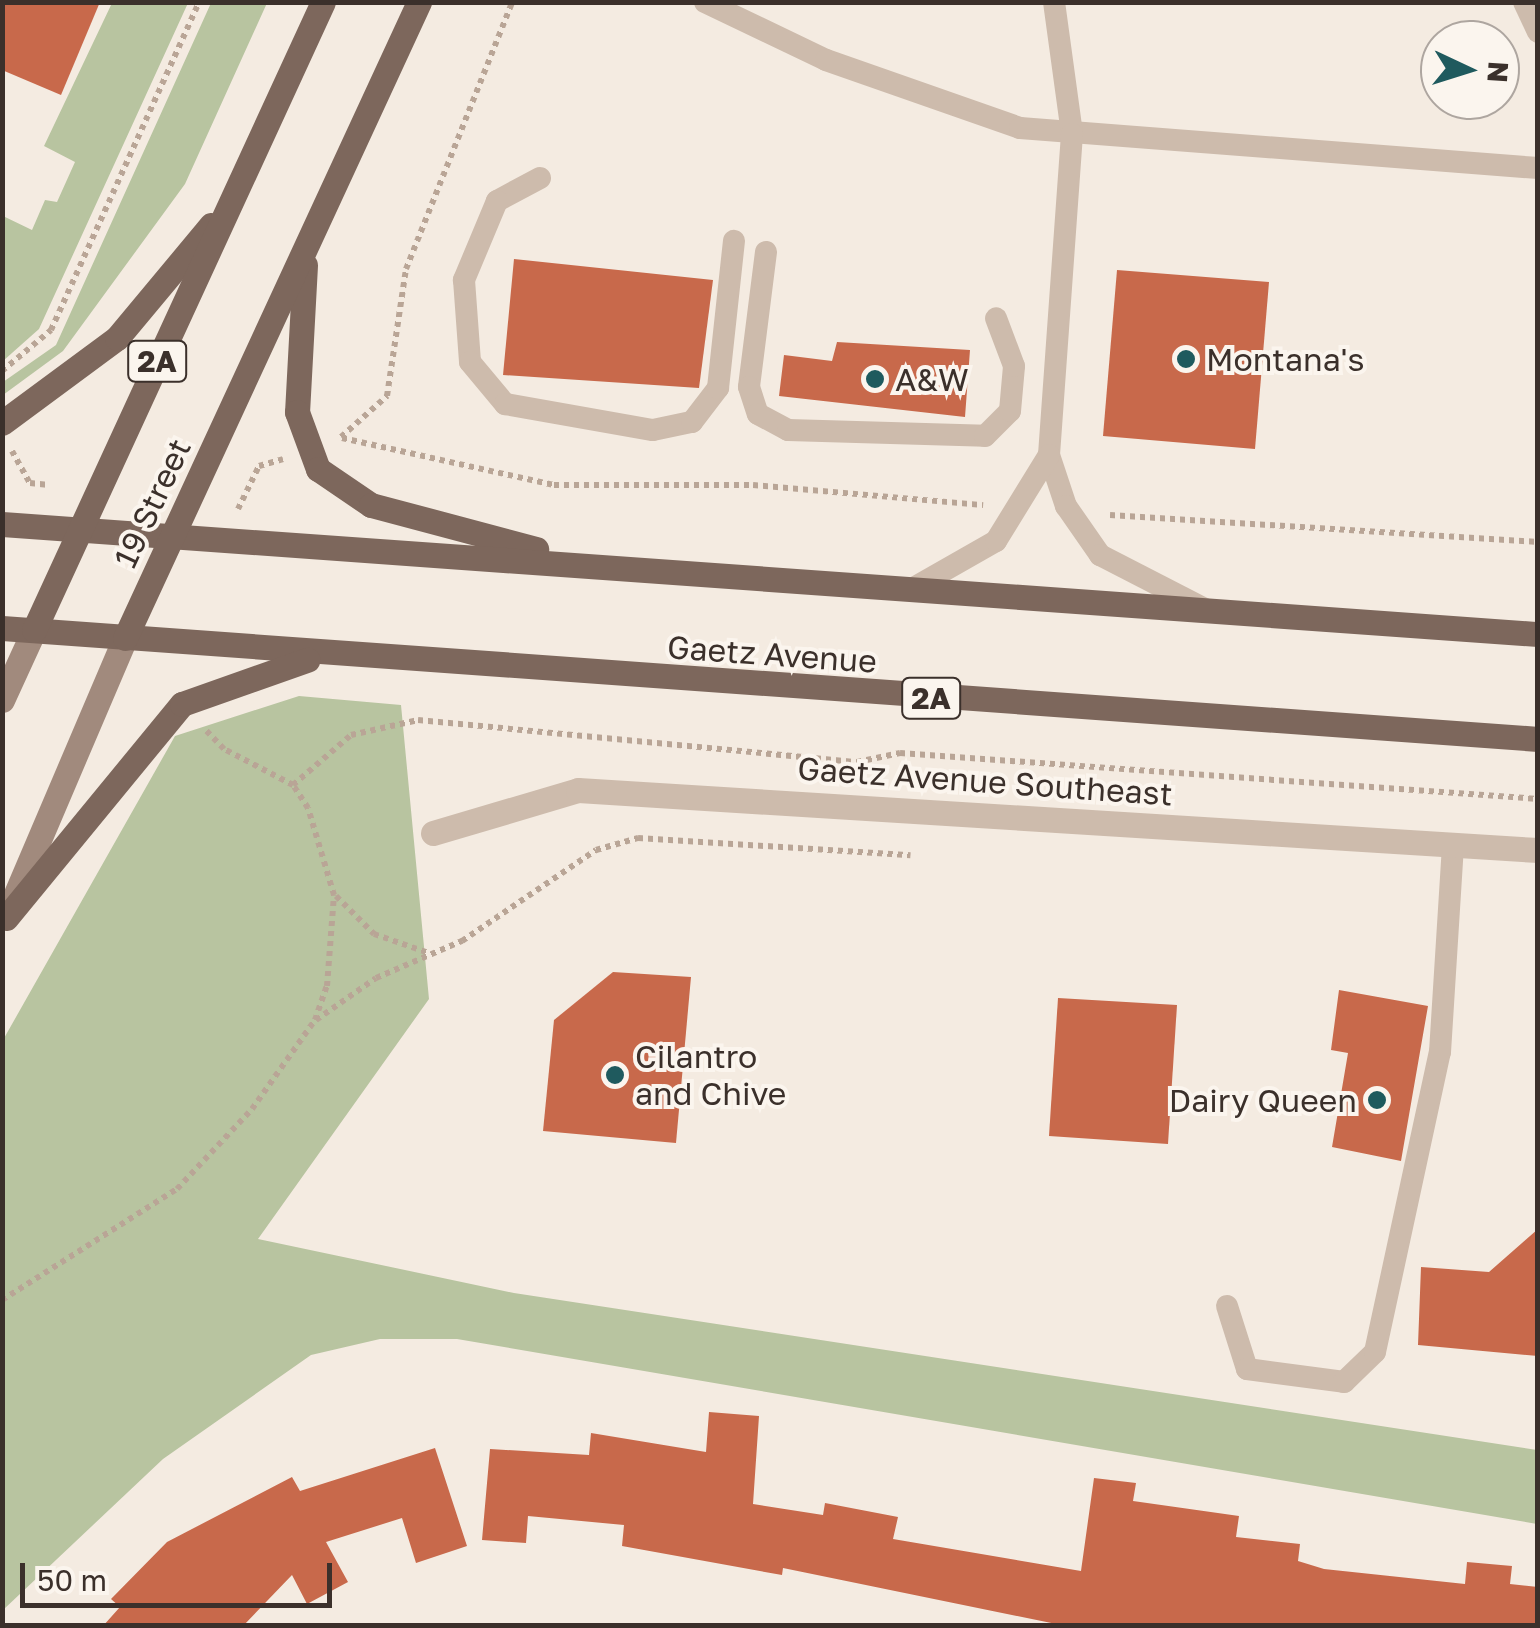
<!DOCTYPE html>
<html>
<head>
<meta charset="utf-8">
<style>
	body { margin:0 }
	#map { position:relative; width:1540px; height:1628px; overflow:hidden; background:#f4ebe1; font-family:"Golos Text",sans-serif }
	div>[style] { position:absolute }
	.green>* { inset:0; background:#b8c4a0 }
	.building>* { inset:0; background:#c8694b }
	.path>* { height:6px; margin-top:-3px; transform-origin:0; background:repeating-linear-gradient(90deg,#b9a596 0 5px,transparent 0 10px) }
	.lane>* { height:22px; margin:-11px; padding:0 11px; transform-origin:11px; border-radius:11px; background:#cdbbac }
	.street>* { height:25px; margin:-12.5px; padding:0 12.5px; transform-origin:12.5px; border-radius:12.5px; background:#cdbbac }
	.secondary>* { height:25px; margin:-12.5px; padding:0 12.5px; transform-origin:12.5px; border-radius:12.5px; background:#a18a7d }
	.primary>* { height:25px; margin:-12.5px; padding:0 12.5px; transform-origin:12.5px; border-radius:12.5px; background:#7d675c }
	.dots>* { width:28px; height:28px; translate:-50% -50%; box-sizing:border-box; border:5px solid #fbf5ee; border-radius:50% }
	span { translate:-50% -50%; white-space:nowrap; text-align:center; line-height:1.15; -webkit-text-stroke:8px #fbf5ee; paint-order:stroke }
	.shield-label span { padding:2px 8px; background:#fbf5ee; border:2px solid; border-radius:8px; -webkit-text-stroke-width:0 }
	.shield-label { font-size:30px; color:#3b302b; font-weight:700 }
	.poi-label { font-size:32px; color:#3b302b }
	.left { translate:0 -50%; text-align:left }
	.right { translate:-100% -50%; text-align:right }
	.street-label { font-size:32px; color:#3b302b }
	.frame { position:absolute; inset:0; border:5px solid #3b302b; pointer-events:none }
	.north { position:absolute; left:1420px; top:20px; width:100px; height:100px; box-sizing:border-box; background:#fbf5ee; border:2px solid #aea6a0; border-radius:50%; rotate:94deg; font-size:28px; font-weight:700; line-height:40px; text-align:center; color:#3b302b }
	.north::after { content:''; display:block; margin:auto; width:35px; height:45px; background:#1f5a5e; clip-path:polygon(50% 0,100% 100%,50% 72%,0 100%) }
	.scale { position:absolute; left:20px; top:1563px; width:312px; height:45px; box-sizing:border-box; border:5px solid #3b302b; border-top:0; padding-left:12px; font-size:30px; line-height:35px; white-space:nowrap; color:#3b302b; -webkit-text-stroke:8px #fbf5ee; paint-order:stroke }
</style>
</head>
<body>
<div id="map">
	<div class="green">
		<i style="clip-path:polygon(112px 3px,188px 3px,39px 329px,3px 361px,3px 216px,32px 230px,45px 200px,57px 202px,75px 162px,44px 146px)"></i>
		<i style="clip-path:polygon(211px 3px,267px 3px,185px 184px,63px 351px,3px 395px,3px 382px,56px 345px)"></i>
		<i style="clip-path:polygon(299px 696px,401px 705px,429px 999px,258px 1239px,514px 1293px,1537px 1450px,1537px 1524px,457px 1339px,380px 1339px,311px 1355px,163px 1459px,3px 1610px,3px 1040px,175px 736px)"></i>
	</div>
	<div class="building">
		<i style="clip-path:polygon(2px 2px,100px 2px,61px 95px,2px 70px)"></i>
		<i style="clip-path:polygon(514px 259px,713px 280px,699px 388px,503px 375px)"></i>
		<i style="clip-path:polygon(1117px 270px,1269px 282px,1255px 449px,1103px 436px)"></i>
		<i style="clip-path:polygon(837px 342px,970px 350px,965px 417px,779px 396px,784px 355px,832px 361px)"></i>
		<i style="clip-path:polygon(613px 972px,691px 977px,676px 1143px,543px 1131px,554px 1020px)"></i>
		<i style="clip-path:polygon(1339px 990px,1428px 1006px,1401px 1161px,1332px 1147px,1348px 1053px,1331px 1050px)"></i>
		<i style="clip-path:polygon(1058px 998px,1177px 1005px,1168px 1144px,1049px 1136px)"></i>
		<i style="clip-path:polygon(1538px 1229px,1538px 1356px,1418px 1345px,1421px 1267px,1489px 1272px)"></i>
		<i style="clip-path:polygon(709px 1412px,759px 1416px,753px 1504px,823px 1515px,825px 1503px,898px 1517px,893px 1539px,1081px 1571px,1094px 1478px,1136px 1483px,1133px 1501px,1239px 1516px,1236px 1537px,1300px 1544px,1298px 1561px,1324px 1569px,1465px 1584px,1467px 1562px,1512px 1566px,1510px 1584px,1538px 1587px,1538px 1626px,1066px 1626px,783px 1568px,782px 1575px,622px 1546px,624px 1525px,528px 1516px,526px 1543px,482px 1540px,490px 1449px,589px 1455px,591px 1433px,706px 1452px)"></i>
		<i style="clip-path:polygon(435px 1448px,467px 1546px,416px 1563px,402px 1518px,326px 1542px,348px 1582px,307px 1604px,292px 1575px,243px 1626px,103px 1626px,120px 1607px,111px 1599px,167px 1542px,292px 1477px,300px 1491px)"></i>
	</div>
	<div class="path">
		<i style="left:2px;top:371px;width:64px;rotate:-39.9deg"></i>
		<i style="left:51px;top:330px;width:360px;rotate:-65.7deg"></i>
		<i style="left:341px;top:437px;width:62px;rotate:-41.7deg"></i>
		<i style="left:387px;top:396px;width:128px;rotate:-81.5deg"></i>
		<i style="left:406px;top:269px;width:287px;rotate:-68.3deg"></i>
		<i style="left:342px;top:438px;width:217px;rotate:12.5deg"></i>
		<i style="left:554px;top:485px;width:199px"></i>
		<i style="left:753px;top:485px;width:231px;rotate:5deg"></i>
		<i style="left:12px;top:451px;width:37px;rotate:61deg"></i>
		<i style="left:30px;top:483px;width:19px;rotate:6deg"></i>
		<i style="left:238px;top:509px;width:48px;rotate:-64deg"></i>
		<i style="left:259px;top:466px;width:25px;rotate:-16deg"></i>
		<i style="left:1110px;top:515px;width:429px;rotate:3.6deg"></i>
		<i style="left:293px;top:785px;width:77px;rotate:-40.8deg"></i>
		<i style="left:351px;top:735px;width:69px;rotate:-12.6deg"></i>
		<i style="left:418px;top:720px;width:441px;rotate:5.5deg"></i>
		<i style="left:857px;top:762px;width:44px;rotate:-11.8deg"></i>
		<i style="left:900px;top:753px;width:640px;rotate:4.12deg"></i>
		<i style="left:336px;top:896px;width:54px;rotate:45deg"></i>
		<i style="left:374px;top:934px;width:58px;rotate:19.1deg"></i>
		<i style="left:316px;top:1020px;width:73px;rotate:-35deg"></i>
		<i style="left:376px;top:978px;width:94px;rotate:-23.3deg"></i>
		<i style="left:462px;top:941px;width:162px;rotate:-34.2deg"></i>
		<i style="left:596px;top:850px;width:44px;rotate:-15.9deg"></i>
		<i style="left:638px;top:838px;width:273px;rotate:3.6deg"></i>
		<i style="left:2px;top:1300px;width:207px;rotate:-32.4deg"></i>
		<i style="left:177px;top:1189px;width:110px;rotate:-46.8deg"></i>
		<i style="left:252px;top:1109px;width:109px;rotate:-54.7deg"></i>
		<i style="left:315px;top:1020px;width:36px;rotate:-71deg"></i>
		<i style="left:327px;top:986px;width:91px;rotate:-85.6deg"></i>
		<i style="left:334px;top:895px;width:91px;rotate:-106.6deg"></i>
		<i style="left:308px;top:808px;width:27px;rotate:-123deg"></i>
		<i style="left:293px;top:785px;width:78px;rotate:-152.4deg"></i>
		<i style="left:224px;top:749px;width:29px;rotate:-134deg"></i>
	</div>
	<div class="lane">
		<i style="left:705px;top:2px;width:134px;rotate:25.6deg"></i>
		<i style="left:826px;top:60px;width:206px;rotate:19.3deg"></i>
		<i style="left:1020px;top:128px;width:520px;rotate:4.42deg"></i>
		<i style="left:1054px;top:2px;width:133px;rotate:82.2deg"></i>
		<i style="left:1072px;top:134px;width:322px;rotate:94.1deg"></i>
		<i style="left:1049px;top:455px;width:54px;rotate:71.6deg"></i>
		<i style="left:1066px;top:506px;width:60px;rotate:55.2deg"></i>
		<i style="left:1100px;top:555px;width:118px;rotate:27.2deg"></i>
		<i style="left:1524px;top:2px;width:33px;rotate:65deg"></i>
		<i style="left:540px;top:178px;width:49px;rotate:151.9deg"></i>
		<i style="left:497px;top:201px;width:86px;rotate:112.7deg"></i>
		<i style="left:464px;top:280px;width:82px;rotate:85.8deg"></i>
		<i style="left:470px;top:362px;width:55px;rotate:50.2deg"></i>
		<i style="left:505px;top:404px;width:150px;rotate:10deg"></i>
		<i style="left:653px;top:430px;width:40px;rotate:-12deg"></i>
		<i style="left:692px;top:422px;width:43px;rotate:-52.6deg"></i>
		<i style="left:718px;top:388px;width:148px;rotate:-83.8deg"></i>
		<i style="left:766px;top:252px;width:136px;rotate:97.2deg"></i>
		<i style="left:749px;top:387px;width:28px;rotate:72deg"></i>
		<i style="left:758px;top:414px;width:34px;rotate:28deg"></i>
		<i style="left:788px;top:430px;width:197px;rotate:1.7deg"></i>
		<i style="left:985px;top:436px;width:35px;rotate:-45deg"></i>
		<i style="left:1010px;top:411px;width:45px;rotate:-84.9deg"></i>
		<i style="left:1014px;top:366px;width:51px;rotate:-110.6deg"></i>
		<i style="left:910px;top:590px;width:99px;rotate:-29.7deg"></i>
		<i style="left:996px;top:541px;width:101px;rotate:-58.4deg"></i>
		<i style="left:1227px;top:1306px;width:66px;rotate:72.4deg"></i>
		<i style="left:1247px;top:1369px;width:98px;rotate:7.6deg"></i>
		<i style="left:1344px;top:1382px;width:43px;rotate:-44.1deg"></i>
		<i style="left:1375px;top:1352px;width:307px;rotate:-77.8deg"></i>
		<i style="left:1440px;top:1052px;width:208px;rotate:-86.4deg"></i>
	</div>
	<div class="street">
		<i style="left:433px;top:833px;width:151px;rotate:-16.5deg"></i>
		<i style="left:578px;top:790px;width:962px;rotate:3.58deg"></i>
	</div>
	<div class="secondary">
		<i style="left:2px;top:700px;width:77px;rotate:-65.4deg"></i>
		<i style="left:9px;top:910px;width:296px;rotate:-66.9deg"></i>
	</div>
	<div class="primary">
		<i style="left:305px;top:265px;width:147px;rotate:93.1deg"></i>
		<i style="left:297px;top:412px;width:61px;rotate:69.8deg"></i>
		<i style="left:318px;top:469px;width:64px;rotate:34.2deg"></i>
		<i style="left:371px;top:505px;width:171px;rotate:14.9deg"></i>
		<i style="left:2px;top:423px;width:143px;rotate:-36.5deg"></i>
		<i style="left:117px;top:338px;width:147px;rotate:-50.2deg"></i>
		<i style="left:2px;top:524px;width:1540px;rotate:4.1deg"></i>
		<i style="left:2px;top:628px;width:1540px;rotate:4.13deg"></i>
		<i style="left:34px;top:630px;width:691px;rotate:-65.29deg"></i>
		<i style="left:125px;top:638px;width:701px;rotate:-65.19deg"></i>
		<i style="left:6px;top:918px;width:277px;rotate:-50.6deg"></i>
		<i style="left:182px;top:704px;width:133px;rotate:-19.4deg"></i>
	</div>
	<div class="dots">
		<i style="left:1186px;top:359px;background:#1f5a5e"></i>
		<i style="left:875px;top:379px;background:#1f5a5e"></i>
		<i style="left:615px;top:1075px;background:#1f5a5e"></i>
		<i style="left:1377px;top:1100px;background:#1f5a5e"></i>
	</div>
	<div class="shield-label">
		<span style="left:157px;top:361px">2A</span>
		<span style="left:931px;top:698px">2A</span>
	</div>
	<div class="poi-label">
		<span class="left" style="left:1206px;top:359px">Montana's</span>
		<span class="left" style="left:895px;top:379px">A&amp;W</span>
		<span class="left" style="left:635px;top:1075px">Cilantro<br>and Chive</span>
		<span class="right" style="left:1357px;top:1100px">Dairy Queen</span>
	</div>
	<div class="street-label">
		<span style="left:152px;top:503px;rotate:-65deg">19 Street</span>
		<span style="left:772px;top:654px;rotate:4deg">Gaetz Avenue</span>
		<span style="left:985px;top:781px;rotate:4deg">Gaetz Avenue Southeast</span>
	</div>
	<div class="frame"></div>
	<div class="north">N</div>
	<div class="scale">50 m</div>
</div>
</body>
</html>
